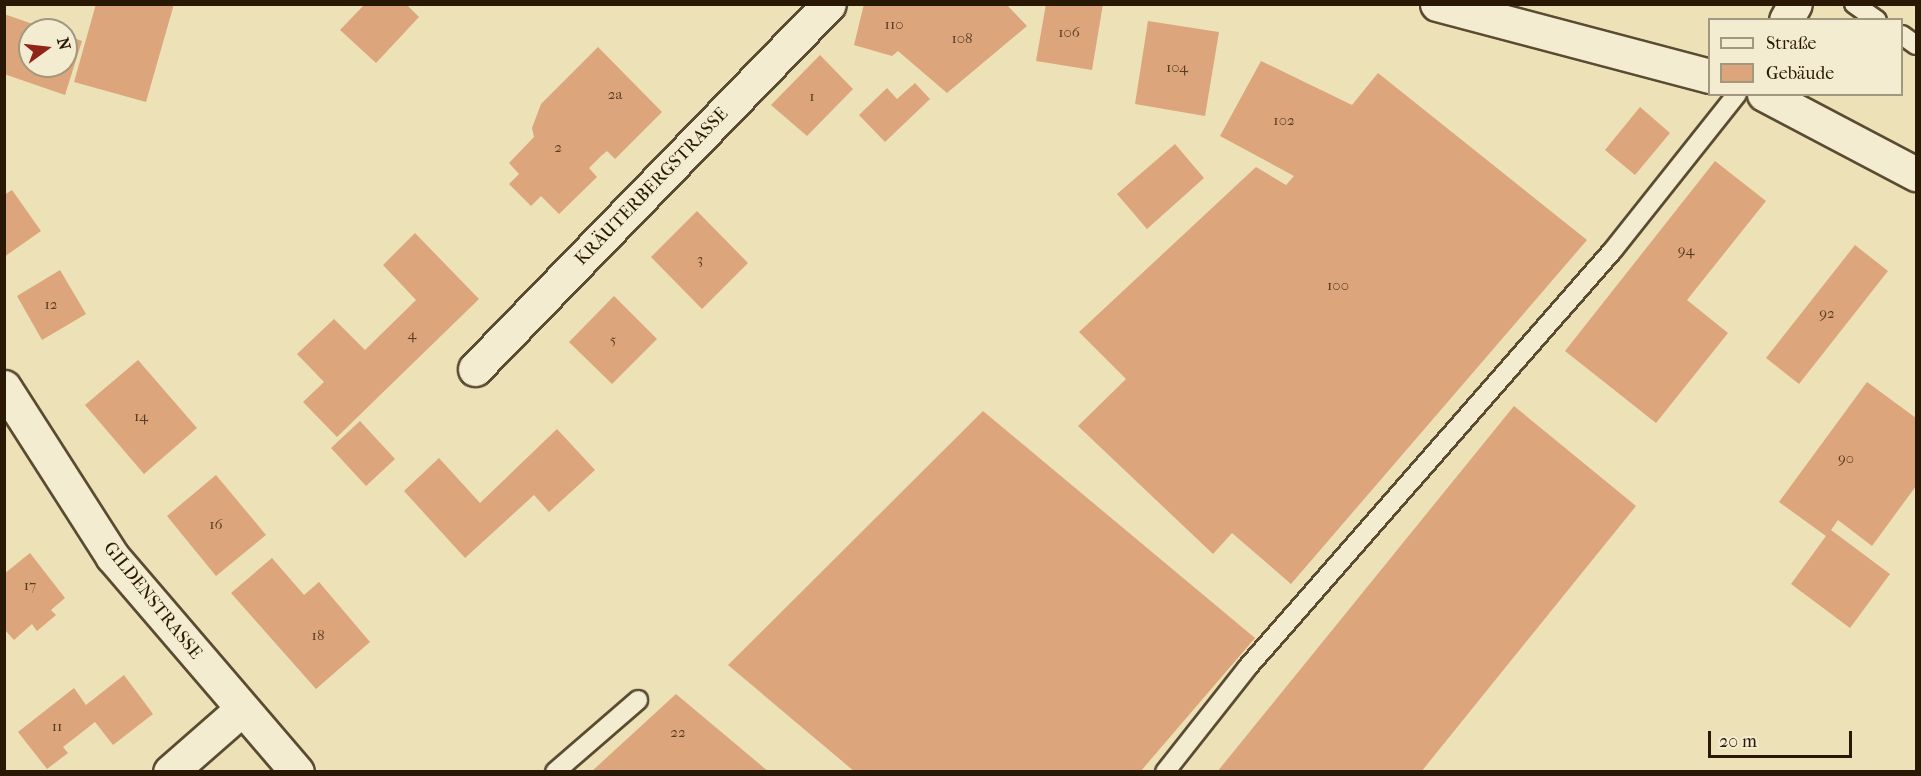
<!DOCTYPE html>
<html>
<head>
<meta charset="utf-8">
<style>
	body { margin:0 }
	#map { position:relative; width:1921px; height:776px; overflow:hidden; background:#ede1b8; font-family:"IM FELL French Canon",serif }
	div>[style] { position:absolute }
	.building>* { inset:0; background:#dda57b }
	.roads { filter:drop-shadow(2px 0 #5a4b31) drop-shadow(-2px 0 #5a4b31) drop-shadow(0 2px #5a4b31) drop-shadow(0 -2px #5a4b31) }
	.lane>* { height:18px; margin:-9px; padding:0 9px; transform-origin:9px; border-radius:9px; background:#f3ecd1 }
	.street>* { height:33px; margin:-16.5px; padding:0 16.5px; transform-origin:16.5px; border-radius:16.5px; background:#f3ecd1 }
	.secondary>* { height:33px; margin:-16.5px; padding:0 16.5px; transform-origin:16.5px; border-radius:16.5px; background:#f3ecd1 }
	span { translate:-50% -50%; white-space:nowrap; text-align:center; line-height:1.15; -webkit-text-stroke:5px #f3ecd1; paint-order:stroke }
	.number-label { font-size:15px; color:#563c22 }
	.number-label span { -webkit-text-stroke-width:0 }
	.street-label { font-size:18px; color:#291904 }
	.frame { position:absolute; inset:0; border:6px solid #291904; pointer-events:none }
	.legend { position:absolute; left:1708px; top:18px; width:195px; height:78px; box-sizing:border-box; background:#f3ecd1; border:2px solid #a2987f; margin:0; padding:8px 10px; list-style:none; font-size:18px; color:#291904 }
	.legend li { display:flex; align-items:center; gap:12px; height:30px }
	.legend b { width:30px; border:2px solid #a2987f }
	.north { position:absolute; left:18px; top:18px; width:60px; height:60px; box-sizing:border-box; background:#f3ecd1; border:2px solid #a2987f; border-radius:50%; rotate:75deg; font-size:16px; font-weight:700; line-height:24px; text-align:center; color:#291904 }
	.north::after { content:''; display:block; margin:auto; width:21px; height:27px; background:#8f2418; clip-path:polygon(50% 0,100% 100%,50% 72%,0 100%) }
	.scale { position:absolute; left:1708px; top:731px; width:144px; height:27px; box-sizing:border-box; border:3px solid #291904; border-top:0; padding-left:8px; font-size:18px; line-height:21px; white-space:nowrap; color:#291904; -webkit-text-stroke:4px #f3ecd1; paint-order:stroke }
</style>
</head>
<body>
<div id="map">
	<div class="building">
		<i style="clip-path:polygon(96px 4px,174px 4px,146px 102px,74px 82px)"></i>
		<i style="clip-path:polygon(365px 4px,406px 4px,419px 17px,376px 63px,340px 30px)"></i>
		<i style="clip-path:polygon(864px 4px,1006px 4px,1027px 26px,947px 93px,898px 51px,892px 56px,854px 45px)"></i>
		<i style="clip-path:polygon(1046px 4px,1103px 4px,1092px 70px,1036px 61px)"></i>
		<i style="clip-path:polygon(4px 14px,50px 30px,30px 30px,30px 66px,66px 66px,66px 35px,82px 41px,65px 95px,4px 74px)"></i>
		<i style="clip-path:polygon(1148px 21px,1219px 32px,1205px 116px,1135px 104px)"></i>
		<i style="clip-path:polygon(598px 47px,662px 112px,615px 159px,607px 151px,601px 156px,589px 168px,597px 177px,559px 214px,541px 196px,531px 206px,509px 184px,519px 174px,509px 163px,534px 137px,532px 128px,541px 104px)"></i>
		<i style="clip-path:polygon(820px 55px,853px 89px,807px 136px,771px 105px)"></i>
		<i style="clip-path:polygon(1261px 61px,1352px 105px,1378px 73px,1587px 240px,1291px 584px,1232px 533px,1213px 554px,1078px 426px,1126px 379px,1079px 332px,1256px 167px,1286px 185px,1294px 176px,1220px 136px)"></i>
		<i style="clip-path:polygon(915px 83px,930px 99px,885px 142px,859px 115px,887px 88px,897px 99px)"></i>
		<i style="clip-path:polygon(1640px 107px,1670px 133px,1635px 175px,1605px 150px)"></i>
		<i style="clip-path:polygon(1175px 144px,1204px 178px,1147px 229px,1117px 194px)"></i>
		<i style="clip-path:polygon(1715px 161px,1766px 201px,1687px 300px,1728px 333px,1656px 423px,1565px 351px)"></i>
		<i style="clip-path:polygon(12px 190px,41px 231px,4px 257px,4px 195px)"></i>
		<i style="clip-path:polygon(697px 211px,748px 263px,702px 309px,651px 257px)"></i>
		<i style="clip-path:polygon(415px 233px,479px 299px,337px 437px,303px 402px,324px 382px,297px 354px,334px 319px,365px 350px,416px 300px,383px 265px)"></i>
		<i style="clip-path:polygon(1855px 245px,1888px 271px,1799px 384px,1766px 358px)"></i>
		<i style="clip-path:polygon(60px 270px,86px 314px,42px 340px,17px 296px)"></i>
		<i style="clip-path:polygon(614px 296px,657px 339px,612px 384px,569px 342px)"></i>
		<i style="clip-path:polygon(138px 360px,197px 428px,144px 474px,85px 405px)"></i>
		<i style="clip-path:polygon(1867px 382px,1916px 418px,1916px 486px,1872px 546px,1838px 520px,1831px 530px,1890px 574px,1850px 628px,1791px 584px,1826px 536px,1779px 502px)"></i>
		<i style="clip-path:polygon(1514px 406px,1636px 506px,1421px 772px,1217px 772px)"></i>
		<i style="clip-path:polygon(983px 411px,1255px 638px,1140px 772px,855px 772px,728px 665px)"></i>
		<i style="clip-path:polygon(360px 421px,395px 459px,366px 486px,331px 448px)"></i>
		<i style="clip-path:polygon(557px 429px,595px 470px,549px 512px,534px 495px,465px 558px,404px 491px,439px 458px,480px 503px)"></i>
		<i style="clip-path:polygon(216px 475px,266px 535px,216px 576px,167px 516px)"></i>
		<i style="clip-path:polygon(30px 553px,65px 598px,51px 610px,56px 615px,37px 631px,32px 624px,14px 640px,4px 629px,4px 574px)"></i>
		<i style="clip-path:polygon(272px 558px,304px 595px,319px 582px,370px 642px,316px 689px,231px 593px)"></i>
		<i style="clip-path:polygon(124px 675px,153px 714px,113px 745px,95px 722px,63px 747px,68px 753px,47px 769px,18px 732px,74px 688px,86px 705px)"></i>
		<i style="clip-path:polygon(676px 694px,769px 772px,591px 772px)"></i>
	</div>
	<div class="roads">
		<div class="lane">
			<i style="left:1854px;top:4px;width:28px;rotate:35deg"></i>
			<i style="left:1902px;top:35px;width:17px;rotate:36deg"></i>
			<i style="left:555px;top:772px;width:110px;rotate:-40.9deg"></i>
			<i style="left:1165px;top:772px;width:132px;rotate:-51.7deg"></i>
			<i style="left:1247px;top:668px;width:556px;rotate:-48.79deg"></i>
			<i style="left:1613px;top:250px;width:199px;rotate:-51.5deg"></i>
		</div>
		<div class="street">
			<i style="left:1437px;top:4px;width:282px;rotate:14.8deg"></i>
			<i style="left:1786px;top:20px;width:18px;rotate:-61deg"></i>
			<i style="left:475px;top:369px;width:508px;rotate:-45.88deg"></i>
			<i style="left:4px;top:387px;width:201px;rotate:57.4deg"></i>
			<i style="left:112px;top:556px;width:284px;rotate:49.4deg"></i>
			<i style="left:170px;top:772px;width:96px;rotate:-41.2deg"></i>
		</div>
		<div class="secondary">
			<i style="left:1764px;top:94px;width:172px;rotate:27.8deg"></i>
		</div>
	</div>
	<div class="number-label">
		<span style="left:894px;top:25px">110</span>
		<span style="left:1069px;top:33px">106</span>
		<span style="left:962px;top:39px">108</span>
		<span style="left:1177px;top:68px">104</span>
		<span style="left:615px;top:95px">2a</span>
		<span style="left:812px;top:97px">1</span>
		<span style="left:1284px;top:121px">102</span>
		<span style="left:558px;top:148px">2</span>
		<span style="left:1686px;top:251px">94</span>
		<span style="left:700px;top:260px">3</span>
		<span style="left:1338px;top:286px">100</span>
		<span style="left:51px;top:305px">12</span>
		<span style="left:1827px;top:314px">92</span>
		<span style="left:412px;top:335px">4</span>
		<span style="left:613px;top:340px">5</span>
		<span style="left:141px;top:417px">14</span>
		<span style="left:1846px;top:459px">90</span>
		<span style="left:216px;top:525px">16</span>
		<span style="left:30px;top:586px">17</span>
		<span style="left:318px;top:636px">18</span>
		<span style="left:57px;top:727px">11</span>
		<span style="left:678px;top:733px">22</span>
	</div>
	<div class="street-label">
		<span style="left:652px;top:187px;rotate:-46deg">KRÄUTERBERGSTRASSE</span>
		<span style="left:152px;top:601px;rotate:51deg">GILDENSTRASSE</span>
	</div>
	<div class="frame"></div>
	<ul class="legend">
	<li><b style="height:8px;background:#f3ecd1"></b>Straße</li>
	<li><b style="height:16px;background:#dda57b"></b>Gebäude</li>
	</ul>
	<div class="north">N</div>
	<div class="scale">20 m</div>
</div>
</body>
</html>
